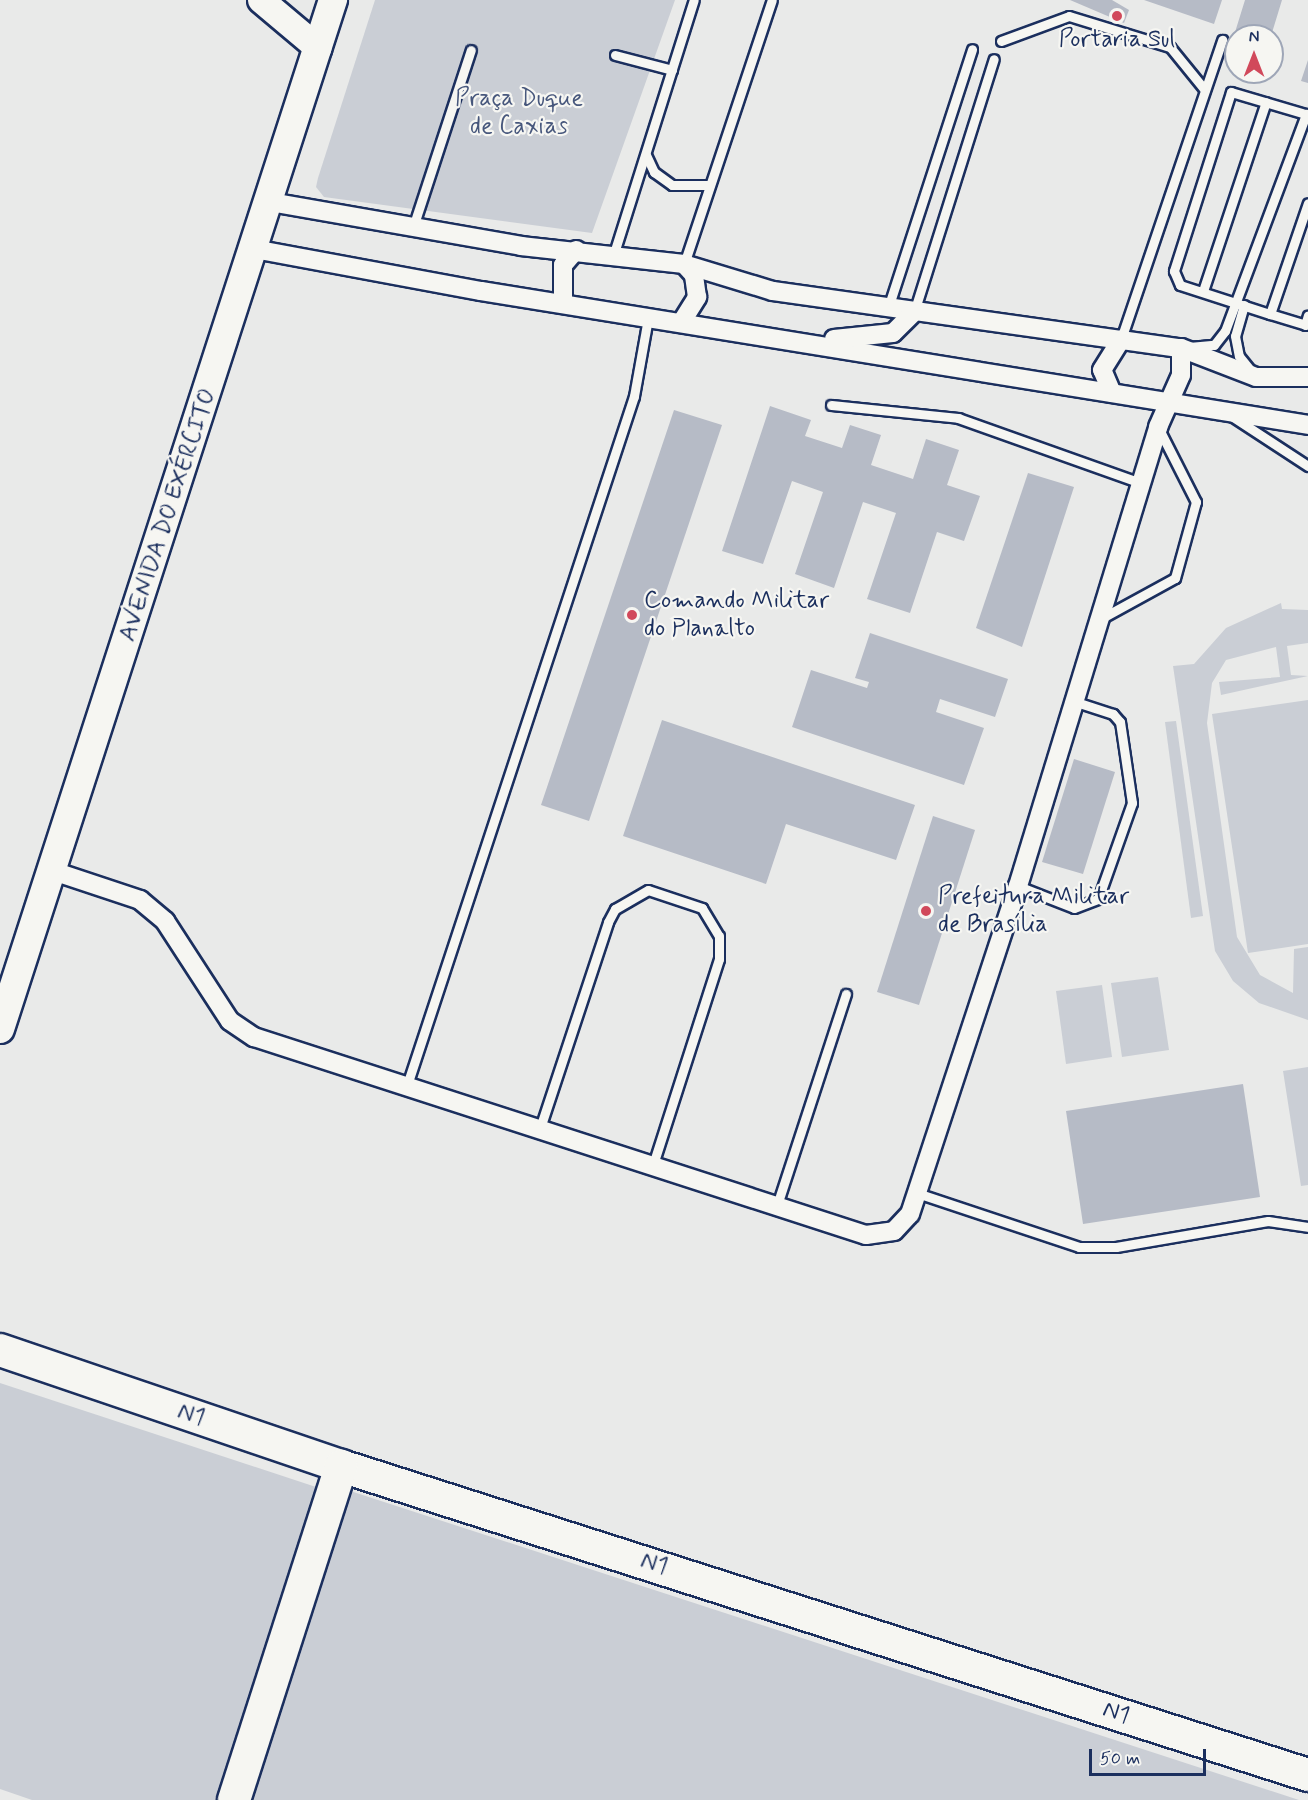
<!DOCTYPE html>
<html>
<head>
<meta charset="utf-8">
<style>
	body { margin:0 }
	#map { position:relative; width:1308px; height:1800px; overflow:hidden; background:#e9eae9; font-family:Mynerve,sans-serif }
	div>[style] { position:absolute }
	.green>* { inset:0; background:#caced5 }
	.building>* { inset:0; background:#b6bbc6 }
	.roads { filter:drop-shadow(2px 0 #1b2f5e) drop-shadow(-2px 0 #1b2f5e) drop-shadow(0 2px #1b2f5e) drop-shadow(0 -2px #1b2f5e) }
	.lane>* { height:9px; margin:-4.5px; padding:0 4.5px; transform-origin:4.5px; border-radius:4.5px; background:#f6f6f2 }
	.street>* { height:18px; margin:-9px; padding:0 9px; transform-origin:9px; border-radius:9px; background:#f6f6f2 }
	.secondary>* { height:26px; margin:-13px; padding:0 13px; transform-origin:13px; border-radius:13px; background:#f6f6f2 }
	.primary>* { height:28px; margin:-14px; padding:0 14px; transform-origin:14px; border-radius:14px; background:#f6f6f2 }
	.highway>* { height:32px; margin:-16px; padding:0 16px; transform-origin:16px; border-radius:16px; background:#f6f6f2 }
	.dots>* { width:16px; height:16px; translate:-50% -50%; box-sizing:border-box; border:3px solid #f6f6f2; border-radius:50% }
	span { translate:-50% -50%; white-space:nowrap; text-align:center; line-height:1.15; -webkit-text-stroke:4.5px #f6f6f2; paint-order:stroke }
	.poi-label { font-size:24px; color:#1b2f5e }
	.left { translate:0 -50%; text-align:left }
	.park-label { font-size:24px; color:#47577c }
	.street-label { font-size:24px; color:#1b2f5e }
	.north { position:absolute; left:1224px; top:24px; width:60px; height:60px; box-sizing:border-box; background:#f6f6f2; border:2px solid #9ea6b7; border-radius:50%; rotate:0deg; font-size:16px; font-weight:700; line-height:24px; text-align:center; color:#1b2f5e }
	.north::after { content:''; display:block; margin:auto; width:21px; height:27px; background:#d1495b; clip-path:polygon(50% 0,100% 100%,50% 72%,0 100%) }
	.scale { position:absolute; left:1089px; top:1749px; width:117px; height:27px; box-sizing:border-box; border:3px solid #1b2f5e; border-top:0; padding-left:8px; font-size:18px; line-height:21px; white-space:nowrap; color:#1b2f5e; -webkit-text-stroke:4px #f6f6f2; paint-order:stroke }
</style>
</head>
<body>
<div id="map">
	<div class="green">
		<i style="clip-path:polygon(375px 0,675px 0,592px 233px,324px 197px,316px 187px,318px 178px)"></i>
		<i style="clip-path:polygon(1281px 603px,1282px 609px,1308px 610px,1308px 643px,1287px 646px,1291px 675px,1308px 676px,1221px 695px,1219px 682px,1280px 677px,1276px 647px,1226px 660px,1212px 683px,1207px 723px,1237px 937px,1260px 975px,1293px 993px,1294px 949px,1308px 947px,1308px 1020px,1259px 1003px,1233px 981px,1215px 951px,1173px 666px,1194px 664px,1226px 628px)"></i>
		<i style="clip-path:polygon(1308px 700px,1308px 944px,1248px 953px,1212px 714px)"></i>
		<i style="clip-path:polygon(1176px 721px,1203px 916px,1191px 918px,1165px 722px)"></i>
		<i style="clip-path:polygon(1158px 977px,1169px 1050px,1122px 1057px,1111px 983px)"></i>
		<i style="clip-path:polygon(1102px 985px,1112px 1057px,1066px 1064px,1056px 991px)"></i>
		<i style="clip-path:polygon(1308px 1067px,1308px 1185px,1301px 1186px,1283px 1071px)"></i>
		<i style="clip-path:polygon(0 1383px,316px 1487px,221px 1800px,32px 1800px,0 1789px)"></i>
		<i style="clip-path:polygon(338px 1487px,1299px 1800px,243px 1800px)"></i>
	</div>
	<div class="building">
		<i style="clip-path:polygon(1070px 0,1112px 0,1129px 10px,1124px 23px)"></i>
		<i style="clip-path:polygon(1144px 0,1222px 0,1214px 24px)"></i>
		<i style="clip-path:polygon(1245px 0,1282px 0,1271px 36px,1236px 36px,1236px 61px,1227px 58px)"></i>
		<i style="clip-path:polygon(1308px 60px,1308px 83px,1301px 81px)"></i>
		<i style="clip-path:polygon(770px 406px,811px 420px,805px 436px,842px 448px,850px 425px,881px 435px,871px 465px,913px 479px,926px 439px,959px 450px,947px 485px,980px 496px,964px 541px,937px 532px,910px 613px,867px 599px,896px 513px,863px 502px,834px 588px,795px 574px,823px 492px,792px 481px,763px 564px,722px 551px)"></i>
		<i style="clip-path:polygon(674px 410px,722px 425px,589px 821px,541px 805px)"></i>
		<i style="clip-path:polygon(1028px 473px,1074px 487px,1022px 647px,976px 628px)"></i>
		<i style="clip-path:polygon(870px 633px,1008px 679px,995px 717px,940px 699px,936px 712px,984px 728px,964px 785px,792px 727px,811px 670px,867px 688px,869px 682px,855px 678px)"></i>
		<i style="clip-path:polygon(662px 720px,915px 805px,896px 860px,786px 824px,766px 884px,623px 836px)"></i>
		<i style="clip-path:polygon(1074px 759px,1115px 772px,1083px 874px,1042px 862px)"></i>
		<i style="clip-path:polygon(933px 816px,975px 830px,919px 1005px,877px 992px)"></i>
		<i style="clip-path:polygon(1243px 1084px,1260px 1197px,1083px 1224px,1066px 1111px)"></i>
	</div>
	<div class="roads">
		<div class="lane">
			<i style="left:1001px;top:41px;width:72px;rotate:-20.2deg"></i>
			<i style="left:1069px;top:16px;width:106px;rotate:17.1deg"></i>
			<i style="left:1170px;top:47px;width:55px;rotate:50.9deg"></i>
			<i style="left:615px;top:55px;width:59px;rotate:14.7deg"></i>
			<i style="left:1302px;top:113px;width:74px;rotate:-163.5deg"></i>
			<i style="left:1231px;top:92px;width:188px;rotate:107.7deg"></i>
			<i style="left:1174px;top:271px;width:15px;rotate:67deg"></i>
			<i style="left:1180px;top:285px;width:95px;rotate:17.9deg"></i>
			<i style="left:1270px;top:314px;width:117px;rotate:-71.1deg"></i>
			<i style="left:646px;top:155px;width:19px;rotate:65deg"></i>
			<i style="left:654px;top:172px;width:22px;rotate:36deg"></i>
			<i style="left:672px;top:185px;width:37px"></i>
			<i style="left:413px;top:227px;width:186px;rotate:-71.9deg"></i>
			<i style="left:614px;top:253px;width:265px;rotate:-72.5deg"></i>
			<i style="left:684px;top:264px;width:278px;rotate:-71.6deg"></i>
			<i style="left:1203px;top:291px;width:199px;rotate:-71.6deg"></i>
			<i style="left:1244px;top:305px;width:32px;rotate:106deg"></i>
			<i style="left:1235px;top:336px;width:20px;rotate:79deg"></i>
			<i style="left:1239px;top:356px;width:19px;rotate:51deg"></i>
			<i style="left:888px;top:308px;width:272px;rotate:-72deg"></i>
			<i style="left:914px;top:312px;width:265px;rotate:-72.5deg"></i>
			<i style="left:1270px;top:314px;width:37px;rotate:17deg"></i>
			<i style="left:1305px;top:325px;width:10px;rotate:-73deg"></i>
			<i style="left:1121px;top:339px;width:316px;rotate:-71.3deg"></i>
			<i style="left:1189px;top:347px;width:25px;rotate:-5deg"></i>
			<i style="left:1214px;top:345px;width:18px;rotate:-52deg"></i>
			<i style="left:1225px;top:331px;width:232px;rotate:-69.5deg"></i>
			<i style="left:831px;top:405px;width:128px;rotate:5.8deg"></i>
			<i style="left:958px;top:418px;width:194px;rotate:19.6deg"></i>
			<i style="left:1233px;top:417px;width:90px;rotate:33.2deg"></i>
			<i style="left:1102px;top:618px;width:83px;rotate:-28.7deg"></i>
			<i style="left:1175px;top:578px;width:79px;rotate:-74.6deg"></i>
			<i style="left:1196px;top:502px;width:82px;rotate:-116.9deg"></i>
			<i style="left:1018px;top:886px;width:60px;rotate:21.4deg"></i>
			<i style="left:1074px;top:908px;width:26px;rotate:-21deg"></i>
			<i style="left:1098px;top:899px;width:102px;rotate:-70.5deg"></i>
			<i style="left:1132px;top:803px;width:82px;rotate:-98.4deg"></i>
			<i style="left:1120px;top:722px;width:11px;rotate:-131deg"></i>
			<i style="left:1113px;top:714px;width:42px;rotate:-162deg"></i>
			<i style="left:407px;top:1085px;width:725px;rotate:-71.76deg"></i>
			<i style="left:634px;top:396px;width:79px;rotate:-79.8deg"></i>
			<i style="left:540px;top:1128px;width:217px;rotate:-71.7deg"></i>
			<i style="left:608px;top:922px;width:15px;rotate:-62deg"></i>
			<i style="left:615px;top:909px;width:38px;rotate:-30deg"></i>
			<i style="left:648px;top:890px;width:57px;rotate:18.4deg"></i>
			<i style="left:702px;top:908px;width:33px;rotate:59deg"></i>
			<i style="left:719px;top:936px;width:23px;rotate:90deg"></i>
			<i style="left:719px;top:959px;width:216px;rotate:107.8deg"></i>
			<i style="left:917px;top:1193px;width:171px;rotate:18.4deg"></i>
			<i style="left:1079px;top:1247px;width:37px"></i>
			<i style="left:1116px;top:1247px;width:154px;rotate:-9.7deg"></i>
			<i style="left:1268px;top:1221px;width:40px;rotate:8.5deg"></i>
			<i style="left:777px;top:1205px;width:222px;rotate:-71.9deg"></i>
		</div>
		<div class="street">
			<i style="left:270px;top:202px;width:255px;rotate:9.9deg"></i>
			<i style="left:521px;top:246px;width:164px;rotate:6.3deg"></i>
			<i style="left:684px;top:264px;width:93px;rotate:16.9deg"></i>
			<i style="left:773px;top:291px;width:412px;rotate:8deg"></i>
			<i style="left:1181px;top:348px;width:80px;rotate:21.1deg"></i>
			<i style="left:1256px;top:377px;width:52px"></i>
			<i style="left:254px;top:249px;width:231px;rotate:10.5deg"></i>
			<i style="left:481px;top:291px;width:838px;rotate:9.2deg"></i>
			<i style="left:563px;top:304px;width:39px;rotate:-90deg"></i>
			<i style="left:563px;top:265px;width:20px;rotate:-49deg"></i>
			<i style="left:681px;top:323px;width:31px;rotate:-58deg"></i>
			<i style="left:697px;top:297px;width:22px;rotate:-98deg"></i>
			<i style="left:694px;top:275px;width:15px;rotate:-132deg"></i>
			<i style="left:834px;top:339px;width:59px;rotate:-5.8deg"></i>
			<i style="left:893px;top:333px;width:30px;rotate:-45deg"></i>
			<i style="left:1112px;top:393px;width:25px;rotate:-113deg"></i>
			<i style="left:1102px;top:370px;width:36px;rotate:-58deg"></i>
			<i style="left:53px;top:871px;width:92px;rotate:18.4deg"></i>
			<i style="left:140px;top:900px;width:33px;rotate:40deg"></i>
			<i style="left:165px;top:921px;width:119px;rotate:57deg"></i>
			<i style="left:230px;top:1021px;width:29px;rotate:34deg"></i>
			<i style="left:254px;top:1037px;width:643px;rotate:17.93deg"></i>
			<i style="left:866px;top:1235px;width:28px;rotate:-8deg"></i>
			<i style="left:894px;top:1231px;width:23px;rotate:-47deg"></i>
			<i style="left:910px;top:1214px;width:345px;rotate:-71.8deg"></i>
			<i style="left:1018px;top:886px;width:480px;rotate:-73deg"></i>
			<i style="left:1158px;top:427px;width:57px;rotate:-66.1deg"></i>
			<i style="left:1181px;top:375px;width:27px;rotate:-90deg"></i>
		</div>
		<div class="secondary">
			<i style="left:261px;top:0;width:75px;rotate:40.1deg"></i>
		</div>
		<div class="primary">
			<i style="left:0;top:1029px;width:1082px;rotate:-72.07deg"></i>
		</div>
		<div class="highway">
			<i style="left:0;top:1350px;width:360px;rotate:18.8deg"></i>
			<i style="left:341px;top:1466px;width:1015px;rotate:17.72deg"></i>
			<i style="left:234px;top:1800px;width:351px;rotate:-72.2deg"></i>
		</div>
	</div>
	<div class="dots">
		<i style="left:1117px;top:16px;background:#d1495b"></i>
		<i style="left:632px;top:615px;background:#d1495b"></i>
		<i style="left:926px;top:911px;background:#d1495b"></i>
	</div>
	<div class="poi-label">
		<span style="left:1117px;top:40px">Portaria Sul</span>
		<span class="left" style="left:644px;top:615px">Comando Militar<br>do Planalto</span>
		<span class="left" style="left:938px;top:911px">Prefeitura Militar<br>de Brasília</span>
	</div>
	<div class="park-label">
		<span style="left:519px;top:113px">Praça Duque<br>de Caxias</span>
	</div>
	<div class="street-label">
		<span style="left:168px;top:515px;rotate:-72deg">AVENIDA DO EXÉRCITO</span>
		<span style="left:191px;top:1415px;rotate:19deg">N1</span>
		<span style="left:654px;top:1564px;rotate:18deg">N1</span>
		<span style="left:1116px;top:1713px;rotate:18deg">N1</span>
	</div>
	<div class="north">N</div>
	<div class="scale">50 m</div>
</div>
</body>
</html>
